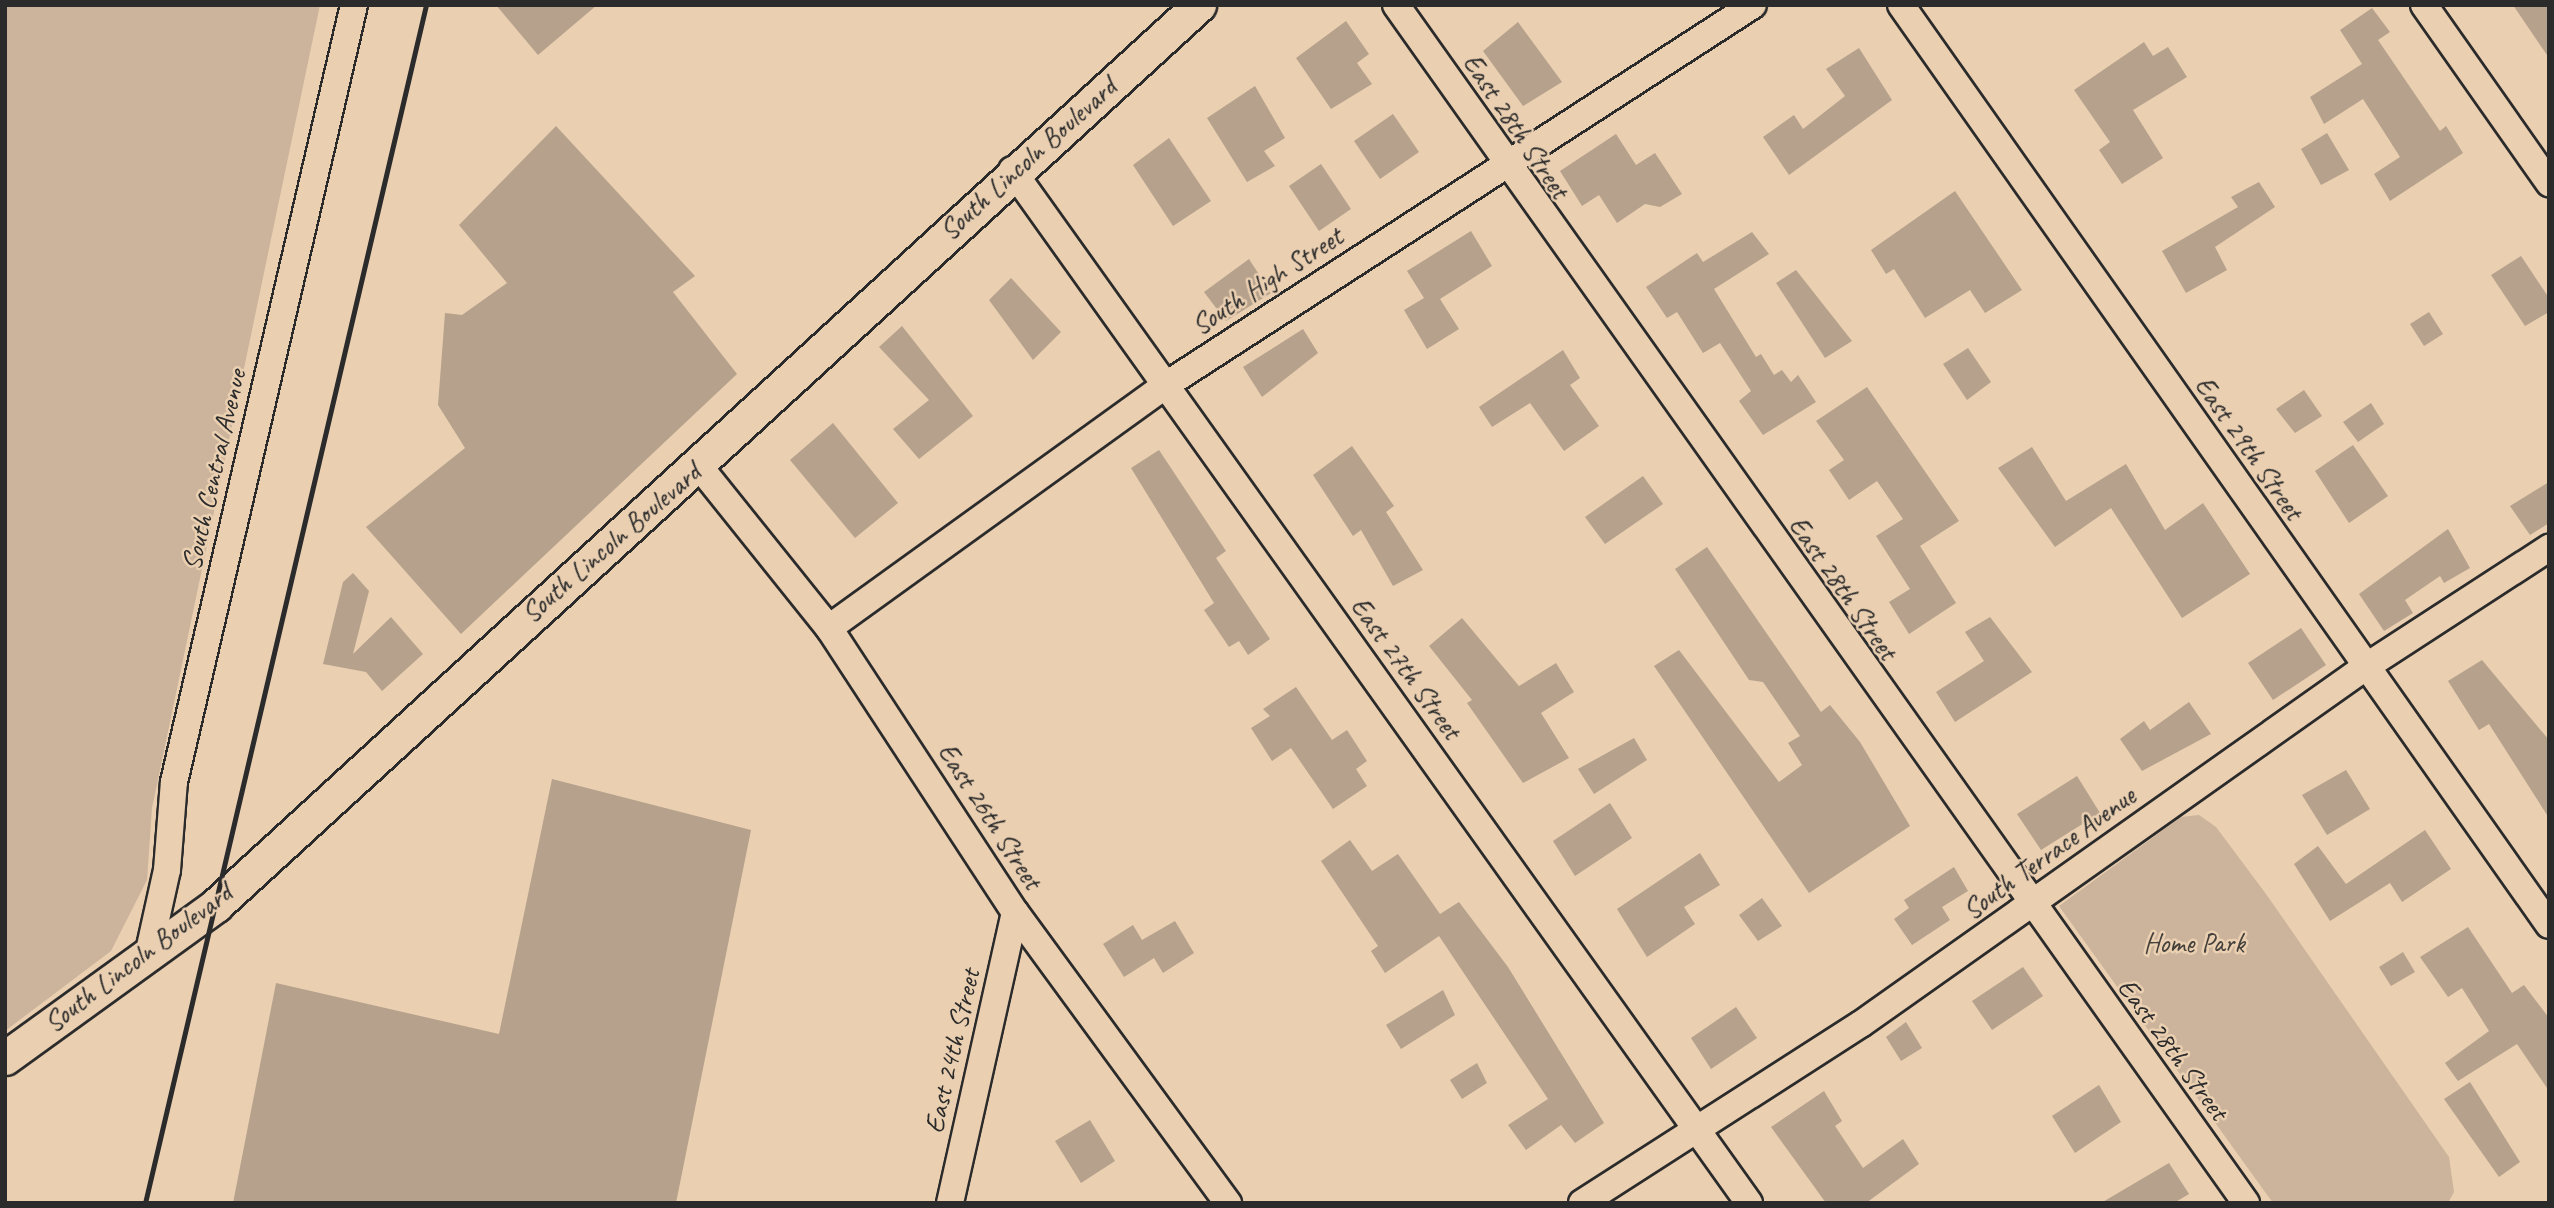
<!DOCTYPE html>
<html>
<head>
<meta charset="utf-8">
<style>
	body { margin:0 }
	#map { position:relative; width:2554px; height:1208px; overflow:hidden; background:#eacfb1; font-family:Caveat,sans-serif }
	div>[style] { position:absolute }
	.green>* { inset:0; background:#cbb49b }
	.building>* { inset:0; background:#b5a18c }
	.roads { filter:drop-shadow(2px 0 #2b2b2b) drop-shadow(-2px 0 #2b2b2b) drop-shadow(0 2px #2b2b2b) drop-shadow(0 -2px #2b2b2b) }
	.minor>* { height:26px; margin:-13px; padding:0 13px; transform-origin:13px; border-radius:13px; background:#eacfb1 }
	.tertiary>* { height:33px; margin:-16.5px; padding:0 16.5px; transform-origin:16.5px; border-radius:16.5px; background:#eacfb1 }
	.rail>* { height:5px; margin:-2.5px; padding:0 2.5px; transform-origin:2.5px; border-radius:2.5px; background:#2b2b2b }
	span { translate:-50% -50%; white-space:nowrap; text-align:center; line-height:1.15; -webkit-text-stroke:5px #eacfb1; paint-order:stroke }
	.street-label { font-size:28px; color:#2b2b2b }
	.park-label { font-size:28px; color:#43403c }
	.frame { position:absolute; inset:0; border:7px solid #2b2b2b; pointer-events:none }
</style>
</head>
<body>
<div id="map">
	<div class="green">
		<i style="clip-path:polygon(5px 5px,320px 5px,152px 808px,147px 880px,111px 951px,5px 1031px)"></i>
		<i style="clip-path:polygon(2199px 815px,2216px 827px,2266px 894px,2449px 1157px,2454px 1192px,2448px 1203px,2273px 1203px,2059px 906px,2181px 817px)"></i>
	</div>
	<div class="building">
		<i style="clip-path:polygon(496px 5px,597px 5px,538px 55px)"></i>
		<i style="clip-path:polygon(2513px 5px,2549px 5px,2549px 58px)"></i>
		<i style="clip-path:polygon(2372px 8px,2390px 32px,2378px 40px,2440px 131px,2446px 126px,2463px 153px,2390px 201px,2374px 174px,2400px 157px,2363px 99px,2324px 124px,2310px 97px,2362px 64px,2340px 30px)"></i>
		<i style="clip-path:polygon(1346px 21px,1369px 54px,1357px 63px,1372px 84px,1331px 109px,1296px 58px)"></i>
		<i style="clip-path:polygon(1518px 22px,1562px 82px,1523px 106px,1483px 51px)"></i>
		<i style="clip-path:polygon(2144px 42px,2153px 56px,2168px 47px,2187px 77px,2133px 110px,2163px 158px,2122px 184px,2099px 150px,2110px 142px,2074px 90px)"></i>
		<i style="clip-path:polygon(1859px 48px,1892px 100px,1789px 175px,1763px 137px,1794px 115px,1803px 129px,1845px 96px,1826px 69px)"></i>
		<i style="clip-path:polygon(1255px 86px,1285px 138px,1264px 151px,1275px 166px,1247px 182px,1207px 118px)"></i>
		<i style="clip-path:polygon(1393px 114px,1419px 152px,1380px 179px,1354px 141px)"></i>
		<i style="clip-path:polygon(556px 126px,695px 276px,673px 292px,737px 374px,461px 634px,366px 527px,465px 448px,438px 405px,445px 313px,462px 315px,507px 283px,459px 225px)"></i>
		<i style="clip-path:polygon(2327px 133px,2349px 170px,2321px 185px,2301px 149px)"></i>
		<i style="clip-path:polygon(1616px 134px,1636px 165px,1655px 153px,1682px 194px,1660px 207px,1645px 204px,1617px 223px,1599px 195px,1582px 206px,1560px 171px)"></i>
		<i style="clip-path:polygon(1169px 138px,1211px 201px,1173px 226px,1133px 165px)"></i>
		<i style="clip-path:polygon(1321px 164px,1351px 209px,1319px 231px,1289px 186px)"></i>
		<i style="clip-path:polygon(2259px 182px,2275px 207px,2215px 247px,2227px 270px,2186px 293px,2162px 251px,2238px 207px,2231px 197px)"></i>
		<i style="clip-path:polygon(1955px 191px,2022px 290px,1985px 313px,1970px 290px,1925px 318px,1894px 269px,1886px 274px,1871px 250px)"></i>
		<i style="clip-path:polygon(1471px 231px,1492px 266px,1440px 299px,1459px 329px,1427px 349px,1404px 310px,1424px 298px,1407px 271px)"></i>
		<i style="clip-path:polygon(1752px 232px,1769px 254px,1714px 289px,1756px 357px,1761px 354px,1774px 375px,1782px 370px,1791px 382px,1798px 375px,1816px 402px,1763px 435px,1739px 401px,1751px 391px,1720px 343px,1703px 353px,1677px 312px,1667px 318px,1646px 287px,1697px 253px,1703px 262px)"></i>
		<i style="clip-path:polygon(2521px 256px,2549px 298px,2549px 312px,2525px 326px,2491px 275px)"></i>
		<i style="clip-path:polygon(1249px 259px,1271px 293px,1226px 321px,1204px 292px)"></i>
		<i style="clip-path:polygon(1796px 270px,1852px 341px,1825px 358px,1776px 283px)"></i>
		<i style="clip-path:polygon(1011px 278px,1061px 332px,1033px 360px,989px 300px)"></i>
		<i style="clip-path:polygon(2429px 312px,2443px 334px,2424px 346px,2410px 324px)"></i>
		<i style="clip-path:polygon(902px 326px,973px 416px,919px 459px,893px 429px,929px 400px,879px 347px)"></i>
		<i style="clip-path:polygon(1303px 329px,1318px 353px,1262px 397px,1243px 367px)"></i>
		<i style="clip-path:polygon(1968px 348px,1991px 382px,1967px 400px,1943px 364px)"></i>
		<i style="clip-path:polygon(1563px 350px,1580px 378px,1570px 385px,1599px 426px,1564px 451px,1530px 403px,1492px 427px,1479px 407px)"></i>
		<i style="clip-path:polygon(1867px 387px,1959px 521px,1920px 546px,1956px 603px,1909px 634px,1889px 602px,1910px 589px,1876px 536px,1903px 519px,1877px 481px,1849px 500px,1829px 470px,1844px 460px,1816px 421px)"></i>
		<i style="clip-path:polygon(2304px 390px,2322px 416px,2295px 433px,2276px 409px)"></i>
		<i style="clip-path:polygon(2371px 403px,2384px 424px,2358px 442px,2343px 422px)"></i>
		<i style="clip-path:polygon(833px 423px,898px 503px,855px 538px,790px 460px)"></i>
		<i style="clip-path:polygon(2353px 445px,2388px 496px,2349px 523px,2315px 471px)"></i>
		<i style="clip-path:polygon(1352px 446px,1394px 506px,1386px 512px,1423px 570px,1393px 586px,1361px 530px,1353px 536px,1313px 475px)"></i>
		<i style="clip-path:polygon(2032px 447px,2066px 501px,2126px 464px,2165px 530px,2203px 503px,2250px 574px,2182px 618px,2111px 508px,2055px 547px,1998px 468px)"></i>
		<i style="clip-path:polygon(1159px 450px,1226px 551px,1216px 558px,1270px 639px,1248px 655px,1239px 641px,1229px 647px,1204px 610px,1214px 603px,1131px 468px)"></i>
		<i style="clip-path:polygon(1643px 476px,1663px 504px,1605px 544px,1585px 517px)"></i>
		<i style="clip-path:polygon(2549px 482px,2549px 523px,2530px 535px,2510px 506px)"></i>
		<i style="clip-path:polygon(2448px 529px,2470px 568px,2444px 583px,2440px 576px,2405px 600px,2413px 613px,2384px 631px,2359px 594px)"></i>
		<i style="clip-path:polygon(1707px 547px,1821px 712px,1830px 705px,1860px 742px,1910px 826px,1809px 893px,1654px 666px,1679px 650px,1779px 782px,1802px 765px,1788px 743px,1800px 736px,1763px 682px,1749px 680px,1675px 569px)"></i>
		<i style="clip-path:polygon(353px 573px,369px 591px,353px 654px,391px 617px,423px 654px,382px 691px,366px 672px,323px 664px,343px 582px)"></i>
		<i style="clip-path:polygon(1990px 617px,2032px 672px,1955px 722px,1936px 692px,1984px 661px,1965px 632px)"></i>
		<i style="clip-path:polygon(1462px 618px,1519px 686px,1556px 663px,1574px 692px,1541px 713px,1569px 758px,1523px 783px,1467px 703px,1472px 700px,1429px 646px)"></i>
		<i style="clip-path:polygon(2301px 628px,2326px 665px,2273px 700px,2248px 663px)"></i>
		<i style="clip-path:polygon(2482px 660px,2549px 740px,2549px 818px,2489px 724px,2479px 730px,2448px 681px)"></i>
		<i style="clip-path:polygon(1296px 687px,1332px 740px,1347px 730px,1367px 761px,1356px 769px,1367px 786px,1333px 809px,1291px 748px,1272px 761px,1251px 728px,1270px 716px,1263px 709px)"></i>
		<i style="clip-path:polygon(2189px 702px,2211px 734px,2142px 771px,2120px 739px,2144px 721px,2150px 730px)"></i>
		<i style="clip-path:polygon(1634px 738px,1647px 760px,1594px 794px,1578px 769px)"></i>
		<i style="clip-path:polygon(2346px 770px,2370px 809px,2327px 835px,2302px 795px)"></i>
		<i style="clip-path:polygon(2077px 776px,2100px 813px,2041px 850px,2017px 814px)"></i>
		<i style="clip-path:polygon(552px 779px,751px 830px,676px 1203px,233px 1203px,276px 983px,499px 1034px)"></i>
		<i style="clip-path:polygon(1610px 803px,1632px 838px,1575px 876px,1553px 841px)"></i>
		<i style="clip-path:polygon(2425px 830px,2451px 869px,2402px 902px,2390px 883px,2330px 921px,2294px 864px,2318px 846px,2346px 884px)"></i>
		<i style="clip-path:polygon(1350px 840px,1372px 871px,1398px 854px,1440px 914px,1459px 902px,1508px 967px,1604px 1123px,1575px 1143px,1561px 1125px,1526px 1150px,1508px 1125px,1548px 1099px,1439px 936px,1385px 973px,1371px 951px,1378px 946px,1321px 861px)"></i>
		<i style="clip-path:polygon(1700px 853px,1720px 885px,1684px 907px,1695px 924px,1647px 957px,1617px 909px)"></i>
		<i style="clip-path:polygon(1954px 867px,1968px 891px,1942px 907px,1950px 920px,1912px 945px,1894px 919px,1909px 908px,1904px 900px)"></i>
		<i style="clip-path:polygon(1762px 898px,1782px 926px,1758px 941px,1739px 915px)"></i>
		<i style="clip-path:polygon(1175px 921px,1194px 953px,1163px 973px,1154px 958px,1124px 977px,1103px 944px,1133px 925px,1142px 940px)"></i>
		<i style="clip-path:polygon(2468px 927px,2512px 993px,2524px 985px,2549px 1018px,2549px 1091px,2517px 1044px,2458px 1081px,2445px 1063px,2489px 1031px,2462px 988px,2448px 997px,2420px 957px)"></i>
		<i style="clip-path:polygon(2403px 952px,2415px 972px,2391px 986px,2379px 967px)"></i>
		<i style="clip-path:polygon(2023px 967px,2043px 996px,1992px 1030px,1972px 1001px)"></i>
		<i style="clip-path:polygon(1443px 990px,1455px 1015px,1401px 1049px,1386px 1025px)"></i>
		<i style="clip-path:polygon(1736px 1007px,1757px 1038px,1711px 1069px,1691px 1038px)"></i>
		<i style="clip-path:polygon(1906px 1022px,1922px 1048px,1901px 1061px,1886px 1037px)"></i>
		<i style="clip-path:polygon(1477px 1063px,1487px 1083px,1462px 1099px,1450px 1080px)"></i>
		<i style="clip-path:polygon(2470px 1082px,2520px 1162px,2499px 1177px,2444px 1099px)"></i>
		<i style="clip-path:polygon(2099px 1085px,2121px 1122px,2075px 1153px,2052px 1116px)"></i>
		<i style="clip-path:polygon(1824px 1091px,1842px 1121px,1835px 1126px,1863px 1168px,1903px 1139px,1919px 1164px,1866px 1203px,1826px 1203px,1771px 1127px)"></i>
		<i style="clip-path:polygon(1090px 1120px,1115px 1161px,1081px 1183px,1055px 1141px)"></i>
		<i style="clip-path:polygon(2169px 1163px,2189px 1194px,2174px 1203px,2101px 1203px)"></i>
	</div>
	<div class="roads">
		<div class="minor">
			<i style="left:1396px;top:5px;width:1469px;rotate:54.64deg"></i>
			<i style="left:1901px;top:5px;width:1125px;rotate:54.84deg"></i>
			<i style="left:2424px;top:5px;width:218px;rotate:54.9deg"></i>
			<i style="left:1012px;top:170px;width:1269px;rotate:54.49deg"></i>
			<i style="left:699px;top:466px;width:208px;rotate:51.3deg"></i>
			<i style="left:829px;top:628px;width:339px;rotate:56.8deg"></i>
			<i style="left:1015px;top:912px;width:361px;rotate:53.8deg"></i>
			<i style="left:829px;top:628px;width:415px;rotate:-35.8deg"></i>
			<i style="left:1166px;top:385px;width:699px;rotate:-32.92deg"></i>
			<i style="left:149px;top:951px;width:83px;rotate:-77.5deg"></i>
			<i style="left:167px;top:870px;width:88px;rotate:-85.5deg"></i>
			<i style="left:174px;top:782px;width:798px;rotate:-76.96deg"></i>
			<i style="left:950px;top:1203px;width:298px;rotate:-77.4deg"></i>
			<i style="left:1582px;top:1203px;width:331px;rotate:-32.7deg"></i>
			<i style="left:1861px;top:1024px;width:616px;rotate:-35.29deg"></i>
			<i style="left:2364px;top:668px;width:221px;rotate:-33deg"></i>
		</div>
		<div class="tertiary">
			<i style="left:5px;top:1058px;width:261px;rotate:-35.9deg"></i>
			<i style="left:216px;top:905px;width:1333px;rotate:-42.48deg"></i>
		</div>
	</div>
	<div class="rail">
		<i style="left:145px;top:1203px;width:1231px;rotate:-76.8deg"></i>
	</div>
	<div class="street-label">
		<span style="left:1516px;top:126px;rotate:56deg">East 28th Street</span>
		<span style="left:1028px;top:159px;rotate:-42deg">South Lincoln Boulevard</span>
		<span style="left:1267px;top:281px;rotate:-33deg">South High Street</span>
		<span style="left:2249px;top:448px;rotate:55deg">East 29th Street</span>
		<span style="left:214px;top:470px;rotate:-77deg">South Central Avenue</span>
		<span style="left:611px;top:543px;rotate:-41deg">South Lincoln Boulevard</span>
		<span style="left:1843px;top:588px;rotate:55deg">East 28th Street</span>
		<span style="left:1406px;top:668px;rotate:54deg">East 27th Street</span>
		<span style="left:990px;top:816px;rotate:57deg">East 26th Street</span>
		<span style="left:2049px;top:853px;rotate:-36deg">South Terrace Avenue</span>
		<span style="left:138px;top:958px;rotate:-37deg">South Lincoln Boulevard</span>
		<span style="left:2173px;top:1049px;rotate:54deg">East 28th Street</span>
		<span style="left:952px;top:1051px;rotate:-77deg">East 24th Street</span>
	</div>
	<div class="park-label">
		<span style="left:2194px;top:943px">Home Park</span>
	</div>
	<div class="frame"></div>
</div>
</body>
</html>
